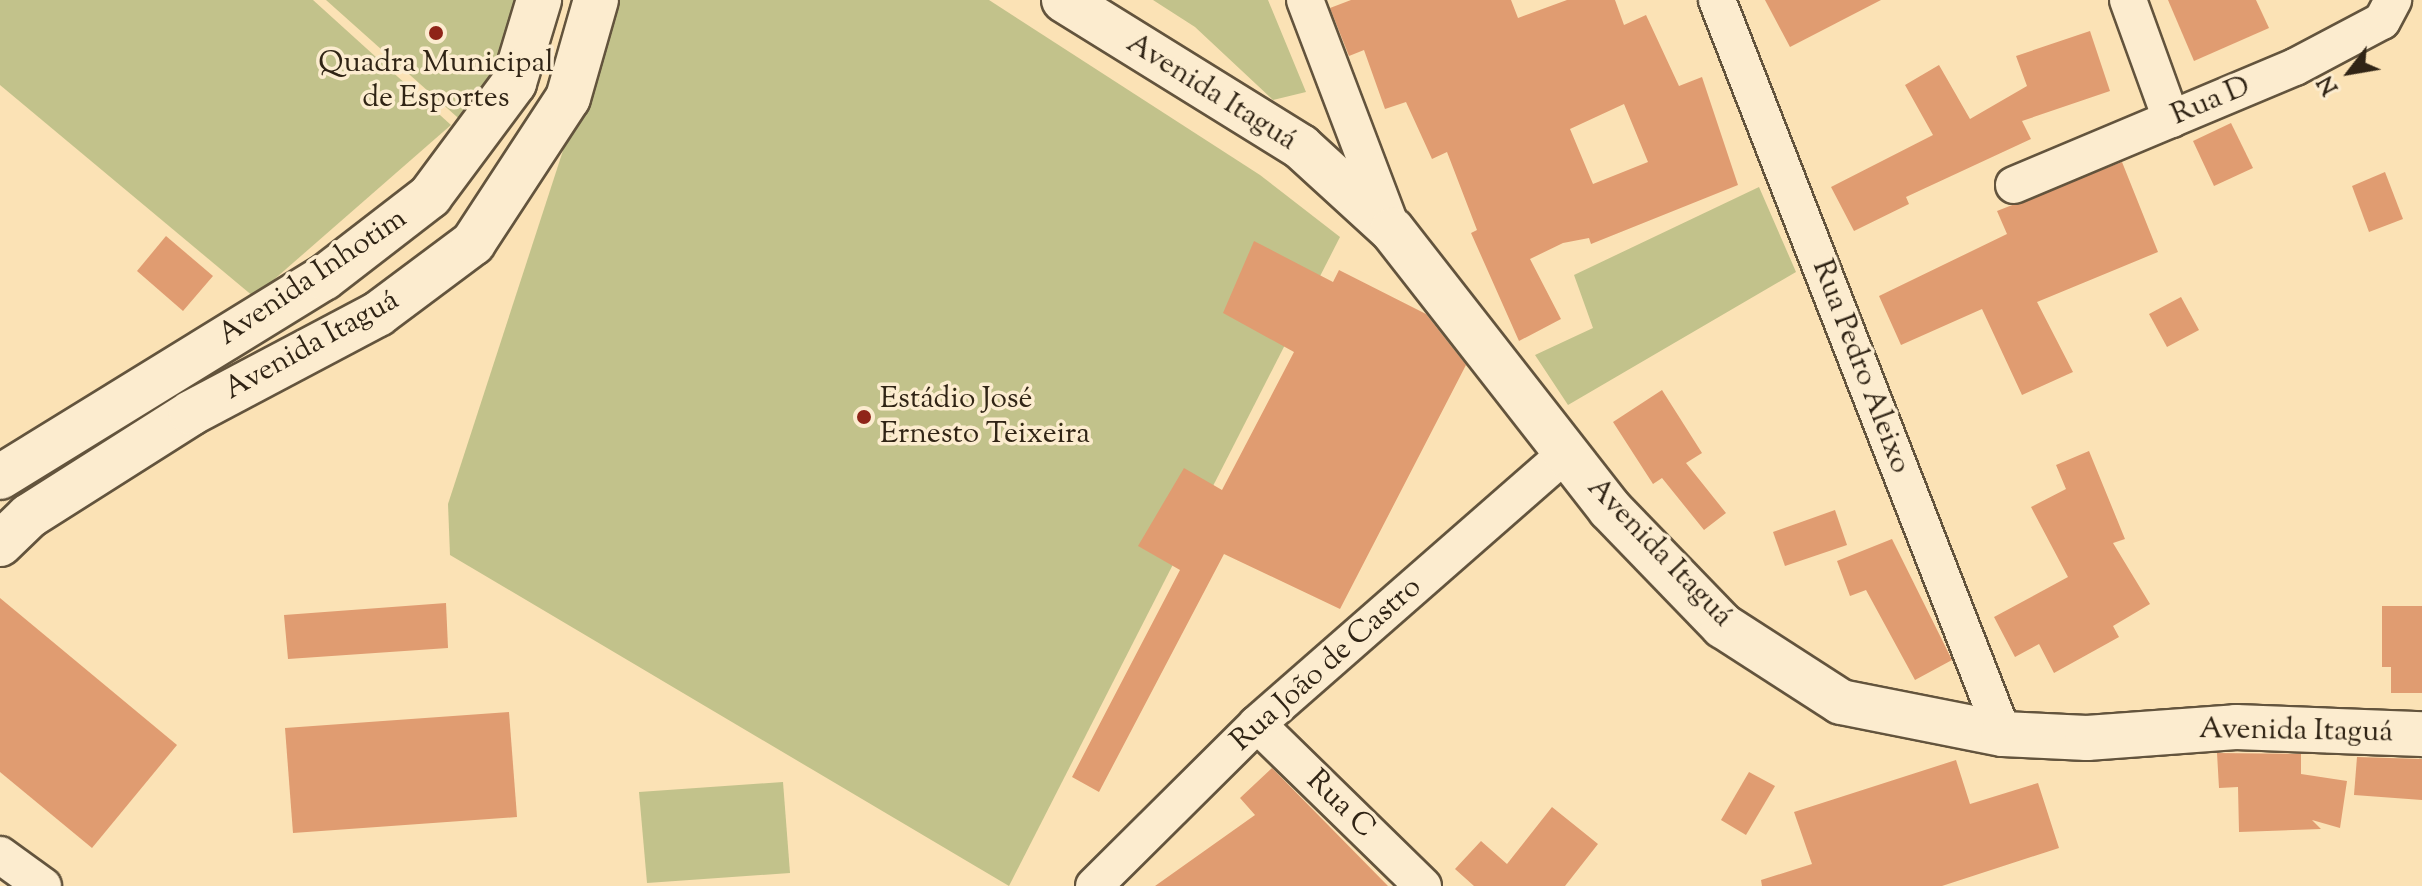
<!DOCTYPE html>
<html>
<head>
<meta charset="utf-8">
<style>
	body { margin:0 }
	#map { position:relative; width:2422px; height:886px; overflow:hidden; background:#fbe2b5; font-family:"Sorts Mill Goudy",serif }
	div>[style] { position:absolute }
	.green>* { inset:0; background:#c2c28b }
	.building>* { inset:0; background:#e09c71 }
	.roads { filter:drop-shadow(2px 0 #63543d) drop-shadow(-2px 0 #63543d) drop-shadow(0 2px #63543d) drop-shadow(0 -2px #63543d) }
	.minor>* { height:36px; margin:-18px; padding:0 18px; transform-origin:18px; border-radius:18px; background:#fceccf }
	.tertiary>* { height:44px; margin:-22px; padding:0 22px; transform-origin:22px; border-radius:22px; background:#fceccf }
	.secondary>* { height:44px; margin:-22px; padding:0 22px; transform-origin:22px; border-radius:22px; background:#fceccf }
	.dots>* { width:22px; height:22px; translate:-50% -50%; box-sizing:border-box; border:4px solid #fceccf; border-radius:50% }
	span { translate:-50% -50%; white-space:nowrap; text-align:center; line-height:1.15; -webkit-text-stroke:7px #fceccf; paint-order:stroke }
	.poi-label { font-size:30px; color:#302415 }
	.left { translate:0 -50%; text-align:left }
	.street-label { font-size:30px; color:#302415 }
	.north { position:absolute; left:2310px; top:32px; width:80px; height:80px; -webkit-text-stroke:6px #fceccf; paint-order:stroke; rotate:239deg; font-size:22px; font-weight:700; line-height:32px; text-align:center; color:#302415 }
	.north::after { content:''; display:block; margin:auto; width:28px; height:36px; background:#302415; clip-path:polygon(50% 0,100% 100%,50% 72%,0 100%) }
</style>
</head>
<body>
<div id="map">
	<div class="green">
		<i style="clip-path:polygon(0 0,313px 0,451px 125px,254px 297px,0 85px)"></i>
		<i style="clip-path:polygon(326px 0,520px 0,498px 67px,466px 125px)"></i>
		<i style="clip-path:polygon(612px 0,989px 0,1260px 175px,1340px 237px,1009px 886px,450px 555px,448px 504px)"></i>
		<i style="clip-path:polygon(1153px 0,1268px 0,1306px 92px,1273px 100px,1195px 27px)"></i>
		<i style="clip-path:polygon(1759px 187px,1796px 272px,1568px 405px,1535px 355px,1593px 328px,1574px 275px)"></i>
		<i style="clip-path:polygon(783px 782px,790px 873px,647px 883px,639px 792px)"></i>
	</div>
	<div class="building">
		<i style="clip-path:polygon(evenodd,1351px 0,1511px 0,1518px 18px,1567px 0,1615px 0,1624px 25px,1646px 15px,1679px 86px,1702px 77px,1738px 185px,1591px 244px,1589px 238px,1563px 243px,1530px 259px,1561px 319px,1519px 341px,1471px 233px,1477px 230px,1447px 152px,1432px 159px,1406px 102px,1385px 109px,1364px 50px,1349px 56px,1330px 8px,1351px 0,1624px 104px,1648px 162px,1593px 184px,1570px 129px,1624px 104px)"></i>
		<i style="clip-path:polygon(1765px 0,1881px 0,1790px 47px)"></i>
		<i style="clip-path:polygon(2168px 0,2256px 0,2269px 28px,2194px 61px)"></i>
		<i style="clip-path:polygon(2090px 31px,2110px 91px,2022px 121px,2031px 139px,1906px 197px,1909px 204px,1854px 231px,1831px 187px,1933px 135px,1905px 85px,1939px 65px,1970px 119px,2027px 86px,2016px 56px)"></i>
		<i style="clip-path:polygon(2231px 123px,2253px 168px,2214px 186px,2193px 141px)"></i>
		<i style="clip-path:polygon(2122px 162px,2158px 252px,2037px 302px,2073px 372px,2022px 395px,1982px 309px,1901px 345px,1879px 296px,2007px 234px,1997px 211px)"></i>
		<i style="clip-path:polygon(2385px 172px,2403px 219px,2369px 232px,2352px 186px)"></i>
		<i style="clip-path:polygon(166px 236px,213px 276px,183px 311px,137px 271px)"></i>
		<i style="clip-path:polygon(1254px 241px,1333px 282px,1339px 270px,1426px 314px,1466px 365px,1340px 609px,1224px 554px,1099px 792px,1072px 777px,1180px 570px,1138px 546px,1184px 468px,1222px 490px,1294px 352px,1223px 313px)"></i>
		<i style="clip-path:polygon(2181px 297px,2199px 330px,2167px 347px,2149px 314px)"></i>
		<i style="clip-path:polygon(1662px 390px,1702px 453px,1686px 463px,1726px 513px,1704px 530px,1662px 478px,1653px 484px,1613px 422px)"></i>
		<i style="clip-path:polygon(2089px 451px,2125px 539px,2113px 543px,2150px 604px,2113px 626px,2119px 637px,2054px 673px,2039px 644px,2015px 657px,1994px 617px,2068px 577px,2031px 507px,2066px 489px,2056px 465px)"></i>
		<i style="clip-path:polygon(1835px 510px,1847px 545px,1785px 566px,1773px 532px)"></i>
		<i style="clip-path:polygon(1892px 539px,1952px 660px,1915px 680px,1866px 590px,1850px 596px,1837px 561px)"></i>
		<i style="clip-path:polygon(0 598px,177px 745px,92px 848px,0 772px)"></i>
		<i style="clip-path:polygon(446px 603px,448px 648px,288px 659px,284px 615px)"></i>
		<i style="clip-path:polygon(2382px 606px,2422px 606px,2422px 693px,2391px 693px,2391px 667px,2382px 667px)"></i>
		<i style="clip-path:polygon(509px 712px,517px 817px,293px 833px,285px 728px)"></i>
		<i style="clip-path:polygon(2217px 753px,2301px 754px,2301px 774px,2347px 781px,2340px 828px,2312px 820px,2321px 829px,2239px 832px,2238px 787px,2219px 788px)"></i>
		<i style="clip-path:polygon(2357px 757px,2422px 759px,2422px 800px,2354px 795px)"></i>
		<i style="clip-path:polygon(1956px 760px,1970px 804px,2038px 783px,2059px 848px,1942px 886px,1762px 886px,1761px 880px,1812px 864px,1794px 812px)"></i>
		<i style="clip-path:polygon(1272px 768px,1388px 886px,1155px 886px,1255px 815px,1240px 798px)"></i>
		<i style="clip-path:polygon(1749px 772px,1775px 786px,1746px 835px,1721px 820px)"></i>
		<i style="clip-path:polygon(1552px 807px,1598px 844px,1565px 886px,1474px 886px,1455px 869px,1481px 841px,1507px 864px)"></i>
	</div>
	<div class="roads">
		<div class="minor">
			<i style="left:1305px;top:0;width:245px;rotate:69.2deg"></i>
			<i style="left:1717px;top:0;width:788px;rotate:68.71deg"></i>
			<i style="left:2128px;top:0;width:127px;rotate:70.1deg"></i>
			<i style="left:2014px;top:185px;width:305px;rotate:-22.8deg"></i>
			<i style="left:2295px;top:67px;width:98px;rotate:-27.9deg"></i>
			<i style="left:2382px;top:21px;width:24px;rotate:-62deg"></i>
			<i style="left:1257px;top:724px;width:232px;rotate:44.3deg"></i>
			<i style="left:0;top:855px;width:53px;rotate:35.8deg"></i>
			<i style="left:1094px;top:886px;width:230px;rotate:-44.8deg"></i>
			<i style="left:1257px;top:724px;width:412px;rotate:-41.2deg"></i>
		</div>
		<div class="tertiary">
			<i style="left:1064px;top:0;width:279px;rotate:31.8deg"></i>
			<i style="left:1301px;top:147px;width:123px;rotate:42.4deg"></i>
			<i style="left:1392px;top:230px;width:354px;rotate:52deg"></i>
			<i style="left:1610px;top:509px;width:163px;rotate:46deg"></i>
			<i style="left:1723px;top:626px;width:140px;rotate:32.8deg"></i>
			<i style="left:1841px;top:702px;width:165px;rotate:11.2deg"></i>
			<i style="left:2003px;top:734px;width:84px;rotate:2.7deg"></i>
			<i style="left:2087px;top:738px;width:149px;rotate:-4.2deg"></i>
			<i style="left:2236px;top:727px;width:186px;rotate:2.2deg"></i>
		</div>
		<div class="secondary">
			<i style="left:0;top:477px;width:380px;rotate:-31.6deg"></i>
			<i style="left:324px;top:278px;width:134px;rotate:-37.7deg"></i>
			<i style="left:430px;top:196px;width:141px;rotate:-53.4deg"></i>
			<i style="left:514px;top:83px;width:87px;rotate:-73.2deg"></i>
			<i style="left:0;top:544px;width:40px;rotate:-44deg"></i>
			<i style="left:29px;top:516px;width:192px;rotate:-32.4deg"></i>
			<i style="left:191px;top:413px;width:212px;rotate:-27.9deg"></i>
			<i style="left:378px;top:314px;width:119px;rotate:-36.8deg"></i>
			<i style="left:473px;top:243px;width:173px;rotate:-56.8deg"></i>
			<i style="left:568px;top:98px;width:102px;rotate:-74.1deg"></i>
		</div>
	</div>
	<div class="dots">
		<i style="left:436px;top:33px;background:#8f2418"></i>
		<i style="left:864px;top:417px;background:#8f2418"></i>
	</div>
	<div class="poi-label">
		<span style="left:436px;top:81px">Quadra Municipal<br>de Esportes</span>
		<span class="left" style="left:880px;top:417px">Estádio José<br>Ernesto Teixeira</span>
	</div>
	<div class="street-label">
		<span style="left:1211px;top:93px;rotate:32deg">Avenida Itaguá</span>
		<span style="left:2211px;top:102px;rotate:-23deg">Rua D</span>
		<span style="left:313px;top:278px;rotate:-34deg">Avenida Inhotim</span>
		<span style="left:312px;top:346px;rotate:-29deg">Avenida Itaguá</span>
		<span style="left:1860px;top:367px;rotate:69deg">Rua Pedro Aleixo</span>
		<span style="left:1659px;top:553px;rotate:46deg">Avenida Itaguá</span>
		<span style="left:1327px;top:665px;rotate:-42deg">Rua João de Castro</span>
		<span style="left:2296px;top:732px;rotate:1deg">Avenida Itaguá</span>
		<span style="left:1340px;top:805px;rotate:44deg">Rua C</span>
	</div>
	<div class="north">N</div>
</div>
</body>
</html>
